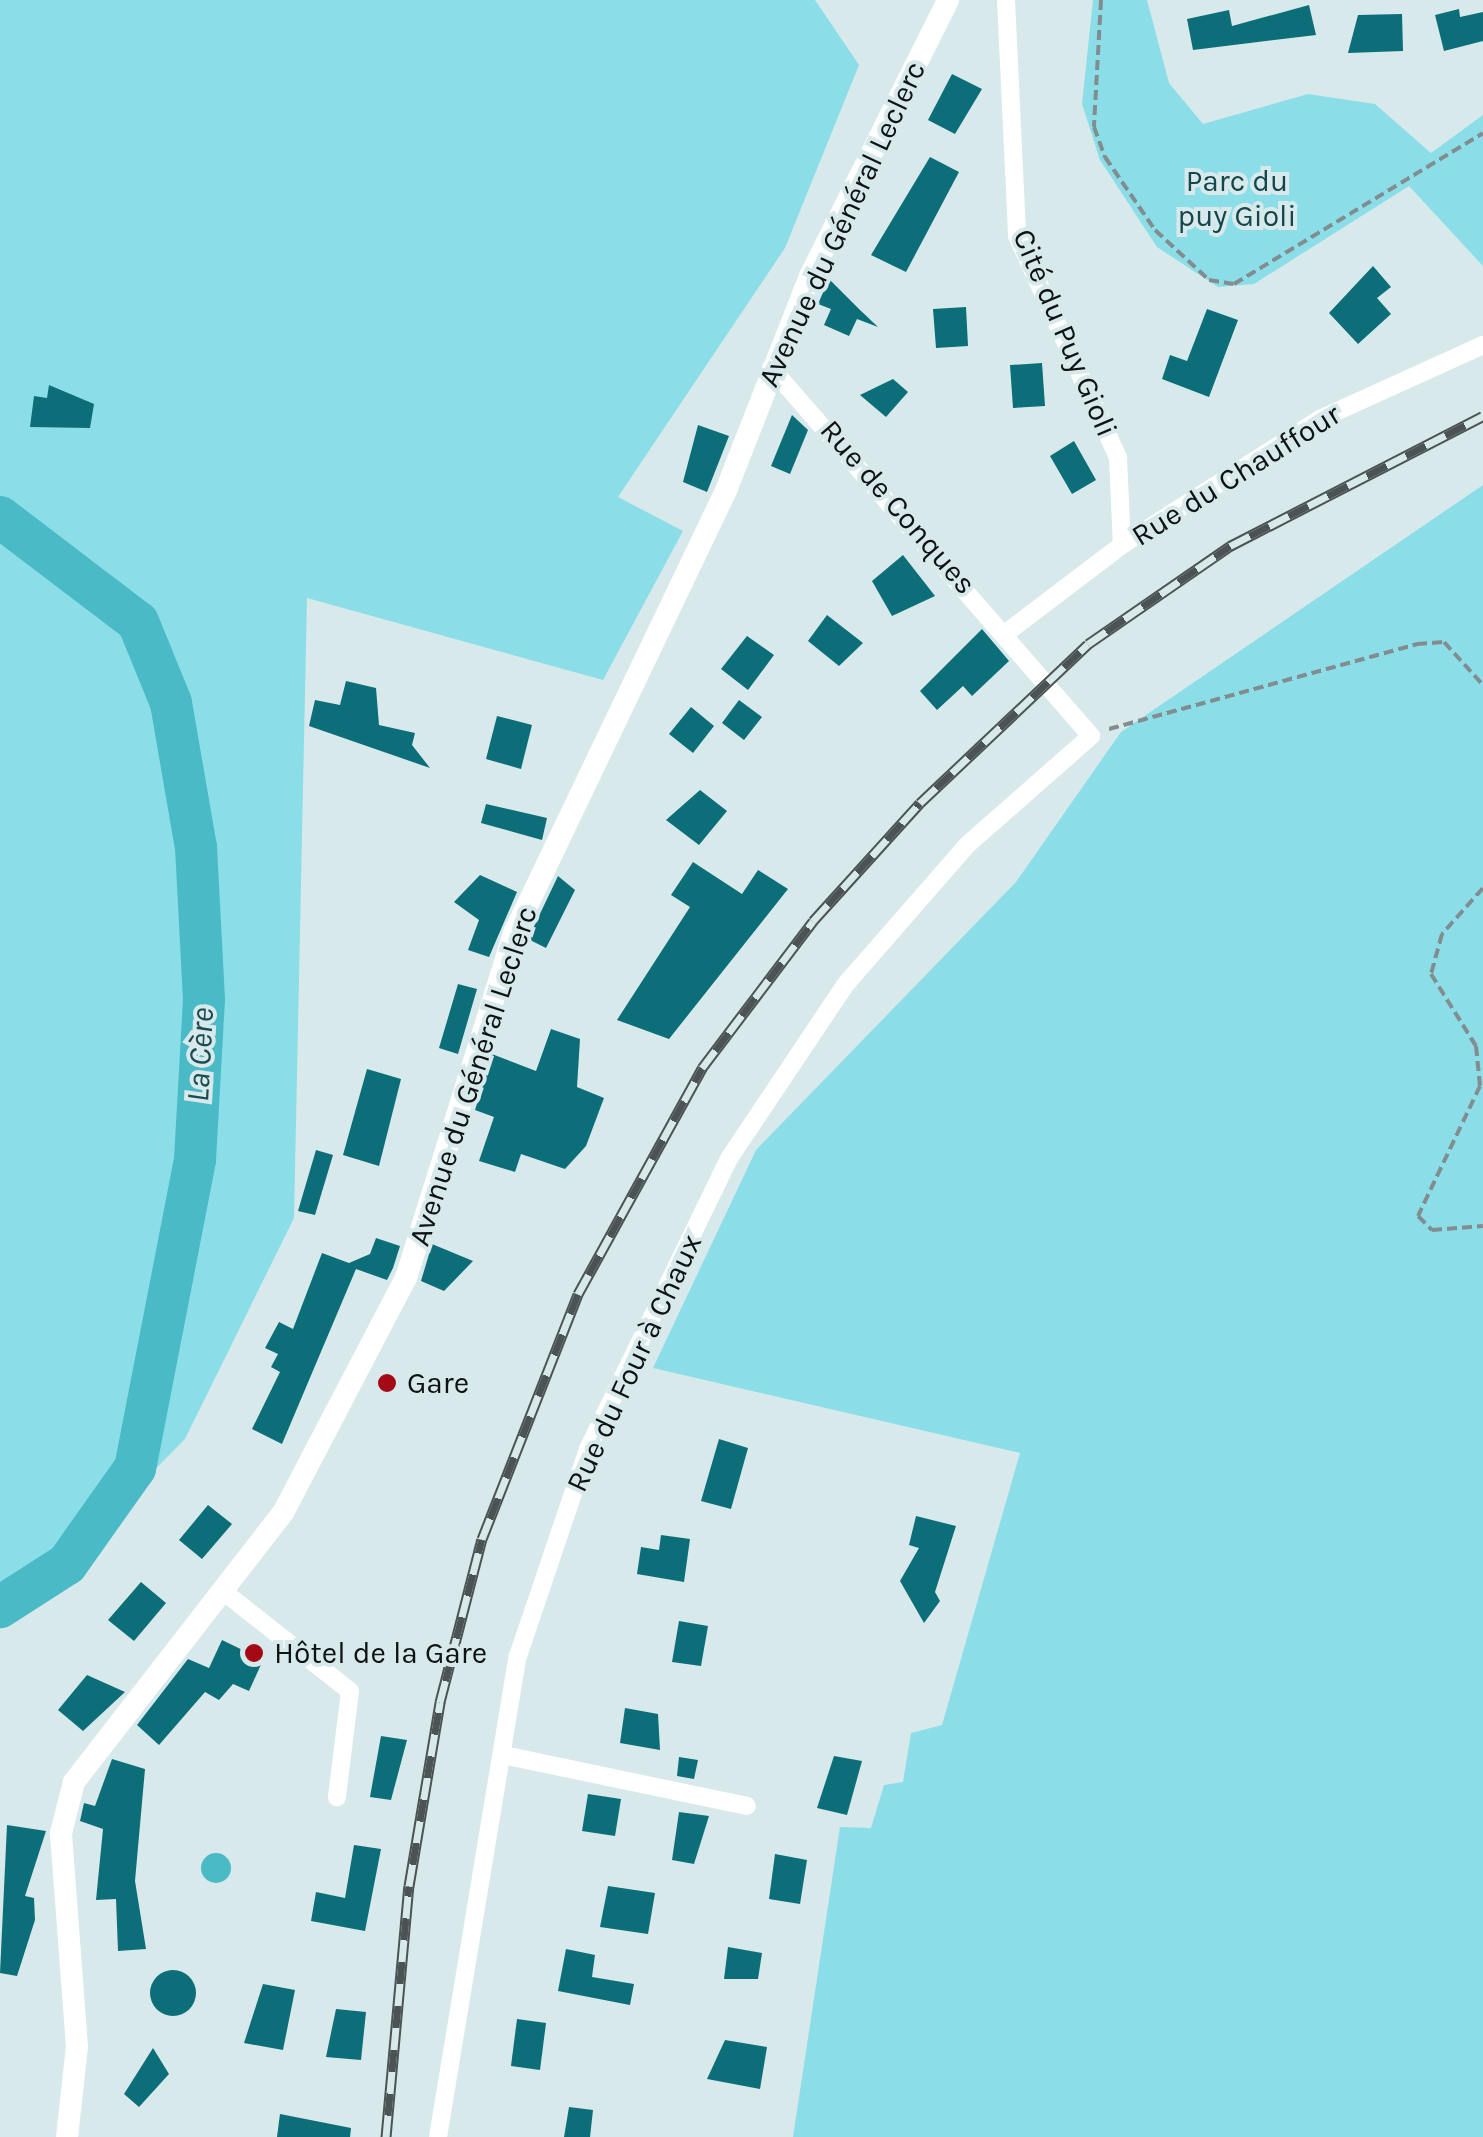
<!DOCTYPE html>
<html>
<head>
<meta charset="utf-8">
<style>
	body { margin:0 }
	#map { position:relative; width:1483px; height:2137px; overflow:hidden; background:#d8e9eb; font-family:Karla,sans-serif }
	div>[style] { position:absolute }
	.green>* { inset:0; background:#8bdee8 }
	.water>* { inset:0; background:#4abac7 }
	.round { border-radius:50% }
	.river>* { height:42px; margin:-21px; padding:0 21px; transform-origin:21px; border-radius:21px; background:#4abac7 }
	.building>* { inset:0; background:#0c6e78 }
	.path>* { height:4px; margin-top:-2px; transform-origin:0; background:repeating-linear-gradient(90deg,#818d8f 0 10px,transparent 0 15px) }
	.minor>* { height:18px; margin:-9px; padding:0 9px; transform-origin:9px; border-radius:9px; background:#fff }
	.tertiary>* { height:22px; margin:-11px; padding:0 11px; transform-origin:11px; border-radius:11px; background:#fff }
	.rail>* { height:11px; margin-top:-5.5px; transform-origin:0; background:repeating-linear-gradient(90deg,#d8e9eb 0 22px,#4b5355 0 44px); box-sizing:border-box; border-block:2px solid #4b5355 }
	.dots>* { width:28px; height:28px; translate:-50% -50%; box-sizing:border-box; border:5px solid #d8e9eb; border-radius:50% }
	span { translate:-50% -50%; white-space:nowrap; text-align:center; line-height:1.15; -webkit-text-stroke:8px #d8e9eb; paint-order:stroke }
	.park-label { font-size:30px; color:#14464c }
	.street-label { font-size:30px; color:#0d1213 }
	.poi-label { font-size:30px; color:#0d1213 }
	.left { translate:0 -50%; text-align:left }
	.water-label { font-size:32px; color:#1b4c52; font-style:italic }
</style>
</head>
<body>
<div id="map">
	<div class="green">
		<i style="clip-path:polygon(0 0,815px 0,859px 65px,785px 248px,618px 497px,683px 531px,603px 680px,307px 598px,294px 1218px,185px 1439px,0 1626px)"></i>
		<i style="clip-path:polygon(1093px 0,1147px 0,1169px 83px,1203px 124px,1308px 94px,1375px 104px,1431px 153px,1483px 115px,1483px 266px,1409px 186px,1254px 284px,1218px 287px,1157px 247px,1100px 160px,1082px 104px)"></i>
		<i style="clip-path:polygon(1483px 485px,1483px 2137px,793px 2137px,840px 1827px,871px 1828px,884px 1785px,903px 1782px,911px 1733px,942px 1725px,1020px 1453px,653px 1368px,756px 1150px,1016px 882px,1121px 732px)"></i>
	</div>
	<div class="water">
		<i class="round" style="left:201px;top:1853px;width:30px;height:30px"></i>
	</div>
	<div class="river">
		<i style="left:0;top:517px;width:173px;rotate:37.3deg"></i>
		<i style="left:138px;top:622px;width:87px;rotate:67.8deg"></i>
		<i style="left:171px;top:703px;width:146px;rotate:80.2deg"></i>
		<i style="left:196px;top:847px;width:152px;rotate:87deg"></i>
		<i style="left:204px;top:999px;width:161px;rotate:93.2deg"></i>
		<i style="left:195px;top:1160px;width:314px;rotate:101deg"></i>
		<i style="left:135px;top:1468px;width:118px;rotate:125.3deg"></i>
		<i style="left:67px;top:1564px;width:80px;rotate:147.3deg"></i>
	</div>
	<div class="building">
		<i style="clip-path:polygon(1309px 5px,1316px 35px,1193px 50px,1187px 19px,1229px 10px,1232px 26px)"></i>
		<i style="clip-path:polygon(1459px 9px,1460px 17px,1483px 12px,1483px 41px,1444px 51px,1435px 15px)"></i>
		<i style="clip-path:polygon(1402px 14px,1403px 51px,1348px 53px,1358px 15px)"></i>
		<i style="clip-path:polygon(952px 74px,982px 89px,955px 134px,928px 120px)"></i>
		<i style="clip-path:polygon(930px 157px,959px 172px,906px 272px,871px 255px)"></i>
		<i style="clip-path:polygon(1373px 266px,1391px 287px,1377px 298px,1391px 314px,1358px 344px,1329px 313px)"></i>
		<i style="clip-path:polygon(829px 279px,860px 310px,878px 327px,857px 319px,849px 336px,824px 325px,831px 309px,818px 304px)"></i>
		<i style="clip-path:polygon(966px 307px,968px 346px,936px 348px,933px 309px)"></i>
		<i style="clip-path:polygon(1207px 309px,1238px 320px,1209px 397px,1162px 379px,1170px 355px,1187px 361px)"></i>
		<i style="clip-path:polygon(1042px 363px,1045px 406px,1013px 408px,1010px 365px)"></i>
		<i style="clip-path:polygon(893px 379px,908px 392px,886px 417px,860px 395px)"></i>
		<i style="clip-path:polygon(49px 385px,94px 404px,90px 428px,30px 427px,34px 396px,47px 398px)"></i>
		<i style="clip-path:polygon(792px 415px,808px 430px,790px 474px,771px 466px)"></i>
		<i style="clip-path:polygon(698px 425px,729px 436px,707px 492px,683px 482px)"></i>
		<i style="clip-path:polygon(1074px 441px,1096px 480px,1072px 494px,1050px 456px)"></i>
		<i style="clip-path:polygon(903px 555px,935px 596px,892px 616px,872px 581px)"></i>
		<i style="clip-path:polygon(827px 615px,863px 643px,839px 666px,808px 641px)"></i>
		<i style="clip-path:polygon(982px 629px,1009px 661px,972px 696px,963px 686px,937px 710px,920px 691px)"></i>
		<i style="clip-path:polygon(747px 636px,774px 655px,748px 690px,721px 669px)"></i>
		<i style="clip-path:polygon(346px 681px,376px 688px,379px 725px,415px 733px,412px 745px,430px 768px,309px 726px,315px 700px,340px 705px)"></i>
		<i style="clip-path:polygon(739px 700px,762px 717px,744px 740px,722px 723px)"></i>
		<i style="clip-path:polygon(691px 707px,714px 726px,693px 753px,669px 734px)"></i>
		<i style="clip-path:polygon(497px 716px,532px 725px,521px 769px,486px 759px)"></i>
		<i style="clip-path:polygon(700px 790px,727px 811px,699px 845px,666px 820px)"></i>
		<i style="clip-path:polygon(486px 804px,547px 818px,542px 840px,481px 823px)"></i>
		<i style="clip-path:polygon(693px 862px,742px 894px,758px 870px,788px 889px,669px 1039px,617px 1020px,690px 907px,671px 895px)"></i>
		<i style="clip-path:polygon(480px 875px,517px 892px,489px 957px,468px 950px,479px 920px,454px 902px)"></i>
		<i style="clip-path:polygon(558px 876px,575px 890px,546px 948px,528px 939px)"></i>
		<i style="clip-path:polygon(458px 984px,477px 989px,458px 1054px,439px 1048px)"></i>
		<i style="clip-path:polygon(551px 1029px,580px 1039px,577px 1087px,604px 1098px,586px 1146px,565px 1169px,521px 1154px,515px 1172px,479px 1161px,494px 1117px,475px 1110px,492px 1054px,536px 1071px)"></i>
		<i style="clip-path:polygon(367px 1069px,401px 1079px,379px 1166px,343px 1155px)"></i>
		<i style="clip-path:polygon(316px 1150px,333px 1155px,315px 1215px,298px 1211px)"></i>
		<i style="clip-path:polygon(376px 1238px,400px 1246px,393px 1268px,387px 1280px,356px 1269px,282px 1444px,252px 1429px,280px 1372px,271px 1367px,278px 1354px,265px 1348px,279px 1322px,293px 1329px,322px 1253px,349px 1263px,370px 1254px)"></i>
		<i style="clip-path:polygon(432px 1244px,473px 1261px,444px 1291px,421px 1281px)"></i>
		<i style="clip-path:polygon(719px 1439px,748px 1448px,731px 1509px,701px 1501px)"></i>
		<i style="clip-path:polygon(208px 1505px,232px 1524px,202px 1559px,179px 1540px)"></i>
		<i style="clip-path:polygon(916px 1516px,956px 1526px,935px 1592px,940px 1601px,924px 1623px,900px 1581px,919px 1548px,909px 1545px)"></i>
		<i style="clip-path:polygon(661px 1535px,690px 1539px,684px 1582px,637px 1574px,641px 1547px,659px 1550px)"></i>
		<i style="clip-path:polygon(141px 1582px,166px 1603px,134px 1641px,108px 1620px)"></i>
		<i style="clip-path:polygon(679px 1621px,708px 1626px,701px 1666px,672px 1662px)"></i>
		<i style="clip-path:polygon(222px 1640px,263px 1660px,249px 1691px,233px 1684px,219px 1700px,205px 1692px,159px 1745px,137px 1725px,188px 1659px,209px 1668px)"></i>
		<i style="clip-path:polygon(87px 1675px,125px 1692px,83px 1731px,58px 1710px)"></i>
		<i style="clip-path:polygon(625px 1708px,658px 1714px,660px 1750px,620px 1743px)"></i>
		<i style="clip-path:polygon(381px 1736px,407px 1740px,391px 1800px,370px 1797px)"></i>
		<i style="clip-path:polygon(834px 1756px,862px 1761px,847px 1815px,817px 1808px)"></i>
		<i style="clip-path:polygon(679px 1757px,698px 1760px,694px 1779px,677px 1776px)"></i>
		<i style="clip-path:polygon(112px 1759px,145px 1769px,135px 1881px,146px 1949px,118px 1951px,116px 1899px,96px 1900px,103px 1829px,80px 1821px,84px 1803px,95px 1806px)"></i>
		<i style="clip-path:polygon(588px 1794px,621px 1799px,615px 1836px,582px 1831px)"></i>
		<i style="clip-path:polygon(679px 1812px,709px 1816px,694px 1864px,672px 1860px)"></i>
		<i style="clip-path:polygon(7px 1825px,46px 1831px,25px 1896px,34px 1898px,35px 1920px,17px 1976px,0 1973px)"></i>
		<i style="clip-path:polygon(354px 1845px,381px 1849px,365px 1931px,311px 1921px,316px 1892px,345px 1898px)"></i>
		<i style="clip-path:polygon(775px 1854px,807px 1860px,800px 1904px,769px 1899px)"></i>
		<i style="clip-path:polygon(608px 1886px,655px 1893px,648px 1934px,600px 1927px)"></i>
		<i style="clip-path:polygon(728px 1947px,762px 1953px,758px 1979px,724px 1979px)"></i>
		<i style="clip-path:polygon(566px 1949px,595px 1955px,592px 1977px,634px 1984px,630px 2005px,558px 1991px)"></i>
		<i class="round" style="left:150px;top:1970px;width:46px;height:46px"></i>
		<i style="clip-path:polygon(263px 1984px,295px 1990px,283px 2050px,244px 2043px)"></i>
		<i style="clip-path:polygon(336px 2009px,366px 2012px,361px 2060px,326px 2057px)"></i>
		<i style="clip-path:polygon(517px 2019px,546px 2023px,540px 2070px,511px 2066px)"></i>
		<i style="clip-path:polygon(725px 2040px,767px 2047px,760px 2089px,707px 2079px)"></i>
		<i style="clip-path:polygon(153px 2048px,169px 2074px,139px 2107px,124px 2094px)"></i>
		<i style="clip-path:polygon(569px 2107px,593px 2110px,590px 2137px,564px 2137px)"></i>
		<i style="clip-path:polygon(280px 2114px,351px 2128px,350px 2137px,277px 2137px)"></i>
	</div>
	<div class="path">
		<i style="left:1101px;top:0;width:127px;rotate:93.2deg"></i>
		<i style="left:1094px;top:127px;width:32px;rotate:70deg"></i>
		<i style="left:1105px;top:157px;width:88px;rotate:55.6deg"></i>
		<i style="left:1155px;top:230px;width:74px;rotate:42.8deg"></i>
		<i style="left:1209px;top:280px;width:25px;rotate:9deg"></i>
		<i style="left:1234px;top:284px;width:291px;rotate:-31.2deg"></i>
		<i style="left:1109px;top:729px;width:320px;rotate:-15.4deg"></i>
		<i style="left:1417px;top:644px;width:27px;rotate:-4deg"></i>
		<i style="left:1444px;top:642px;width:58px;rotate:47.8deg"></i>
		<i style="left:1483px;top:888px;width:62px;rotate:131.7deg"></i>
		<i style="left:1442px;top:934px;width:41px;rotate:105.4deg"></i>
		<i style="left:1431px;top:974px;width:85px;rotate:58deg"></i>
		<i style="left:1476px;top:1046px;width:40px;rotate:84.3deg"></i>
		<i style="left:1480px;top:1086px;width:144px;rotate:115.5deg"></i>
		<i style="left:1418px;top:1216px;width:20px;rotate:45deg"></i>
		<i style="left:1432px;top:1230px;width:51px;rotate:-4.5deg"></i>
	</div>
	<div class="minor">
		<i style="left:1006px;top:0;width:236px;rotate:87.3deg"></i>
		<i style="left:1017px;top:236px;width:244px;rotate:65.5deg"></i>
		<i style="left:1118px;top:458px;width:87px;rotate:87.4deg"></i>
		<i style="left:1006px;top:633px;width:146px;rotate:-37.2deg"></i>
		<i style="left:1122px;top:545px;width:235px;rotate:-32.5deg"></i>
		<i style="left:1320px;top:419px;width:179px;rotate:-24.4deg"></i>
		<i style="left:224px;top:1592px;width:160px;rotate:38.2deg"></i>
		<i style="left:350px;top:1691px;width:107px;rotate:97deg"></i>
		<i style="left:503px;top:1755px;width:249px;rotate:11.8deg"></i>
		<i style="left:438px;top:2137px;width:488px;rotate:-80.6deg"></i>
		<i style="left:518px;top:1656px;width:219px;rotate:-71.3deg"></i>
		<i style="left:588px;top:1449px;width:325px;rotate:-64.1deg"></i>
		<i style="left:730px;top:1157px;width:207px;rotate:-56.2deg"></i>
		<i style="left:845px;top:985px;width:186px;rotate:-48.9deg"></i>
		<i style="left:967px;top:845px;width:165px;rotate:-41.3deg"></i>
		<i style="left:1091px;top:736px;width:488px;rotate:-131deg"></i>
	</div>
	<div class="tertiary">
		<i style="left:67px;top:2137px;width:91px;rotate:-83.7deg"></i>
		<i style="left:77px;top:2047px;width:215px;rotate:-94.3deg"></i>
		<i style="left:61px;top:1833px;width:53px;rotate:-75.7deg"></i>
		<i style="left:74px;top:1782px;width:343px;rotate:-52.2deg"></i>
		<i style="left:284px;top:1511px;width:263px;rotate:-62.4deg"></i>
		<i style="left:406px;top:1278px;width:364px;rotate:-72.6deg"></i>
		<i style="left:515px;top:931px;width:491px;rotate:-64.4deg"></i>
		<i style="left:727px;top:488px;width:230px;rotate:-68.6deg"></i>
		<i style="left:811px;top:274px;width:306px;rotate:-63.4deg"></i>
	</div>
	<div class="rail">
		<i style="left:386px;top:2137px;width:252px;rotate:-84.8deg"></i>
		<i style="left:409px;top:1886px;width:187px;rotate:-80.4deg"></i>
		<i style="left:440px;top:1702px;width:168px;rotate:-75.6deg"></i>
		<i style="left:482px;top:1539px;width:263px;rotate:-68.6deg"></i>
		<i style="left:578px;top:1294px;width:258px;rotate:-61.2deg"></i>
		<i style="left:702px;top:1068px;width:184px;rotate:-52.9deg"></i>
		<i style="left:813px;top:921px;width:159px;rotate:-47.8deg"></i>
		<i style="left:920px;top:803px;width:231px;rotate:-43.4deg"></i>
		<i style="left:1088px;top:644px;width:173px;rotate:-34.6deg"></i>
		<i style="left:1230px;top:546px;width:284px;rotate:-27.2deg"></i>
	</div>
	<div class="dots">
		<i style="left:387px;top:1383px;background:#a30a16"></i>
		<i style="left:254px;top:1653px;background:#a30a16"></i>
	</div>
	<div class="park-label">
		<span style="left:1237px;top:198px">Parc du<br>puy Gioli</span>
	</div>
	<div class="street-label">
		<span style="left:842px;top:224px;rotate:-65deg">Avenue du Général Leclerc</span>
		<span style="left:1065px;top:333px;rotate:67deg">Cité du Puy Gioli</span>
		<span style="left:1236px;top:475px;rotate:-32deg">Rue du Chauffour</span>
		<span style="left:898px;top:507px;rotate:49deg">Rue de Conques</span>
		<span style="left:473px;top:1076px;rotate:-72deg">Avenue du Général Leclerc</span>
		<span style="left:634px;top:1363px;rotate:-65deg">Rue du Four à Chaux</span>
	</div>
	<div class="poi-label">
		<span class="left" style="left:407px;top:1383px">Gare</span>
		<span class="left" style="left:274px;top:1653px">Hôtel de la Gare</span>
	</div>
	<div class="water-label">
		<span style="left:201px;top:1055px;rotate:-87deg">La Cère</span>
	</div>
</div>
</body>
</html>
